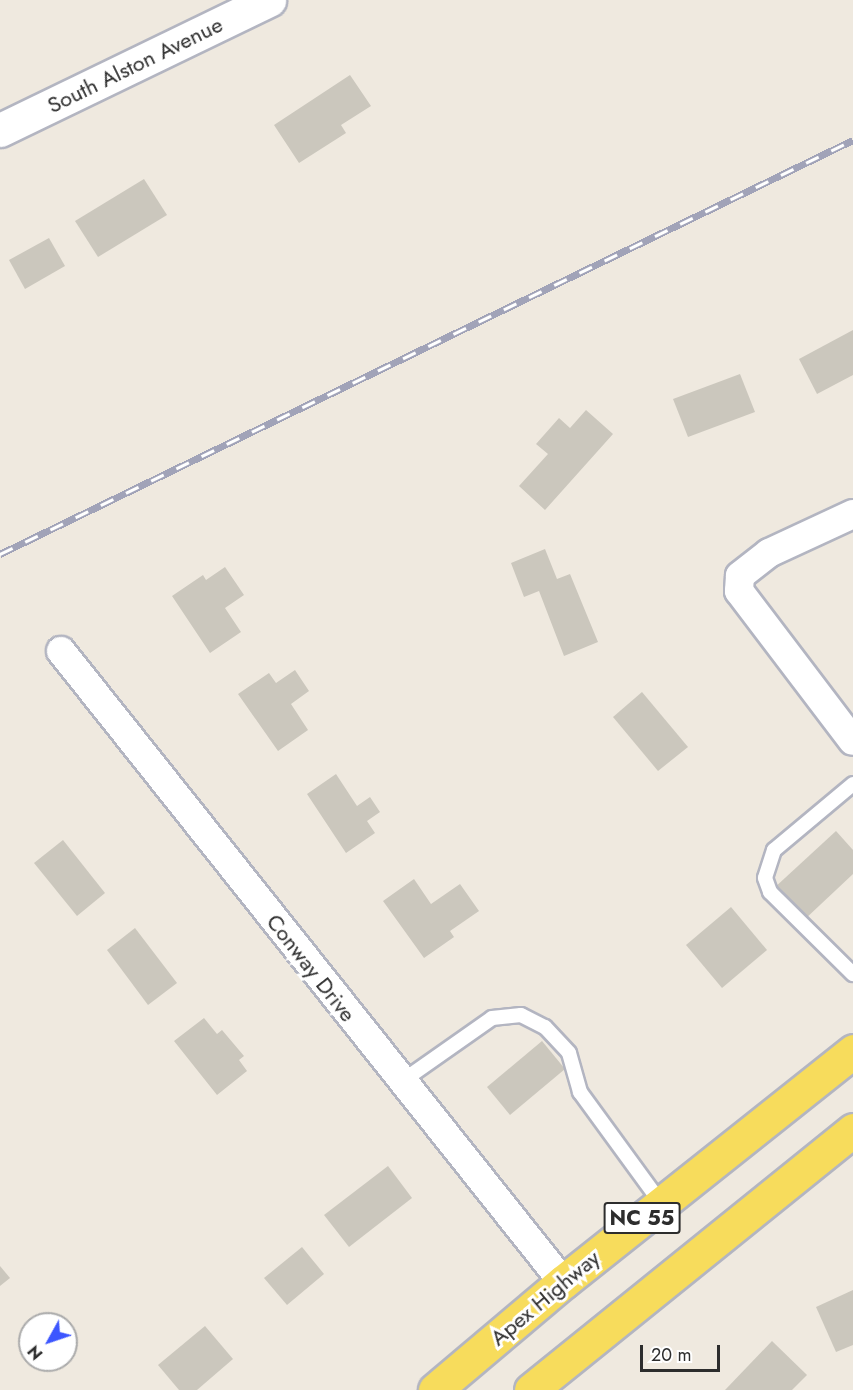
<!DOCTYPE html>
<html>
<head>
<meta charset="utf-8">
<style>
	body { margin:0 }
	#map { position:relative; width:853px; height:1390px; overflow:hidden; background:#efe9df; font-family:Jost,sans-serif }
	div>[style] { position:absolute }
	.building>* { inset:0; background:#cbc7bd }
	.roads { filter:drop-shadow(2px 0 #b3b5c1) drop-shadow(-2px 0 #b3b5c1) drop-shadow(0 2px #b3b5c1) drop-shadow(0 -2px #b3b5c1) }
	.lane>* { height:14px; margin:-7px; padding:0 7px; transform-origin:7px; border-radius:7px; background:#fff }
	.street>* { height:28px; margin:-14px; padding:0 14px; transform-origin:14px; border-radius:14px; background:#fff }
	.secondary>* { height:33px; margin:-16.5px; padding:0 16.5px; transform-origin:16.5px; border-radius:16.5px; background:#fff }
	.primary>* { height:33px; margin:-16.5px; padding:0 16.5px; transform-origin:16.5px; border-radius:16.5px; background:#f7dc5c }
	.rail>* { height:7px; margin-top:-3.5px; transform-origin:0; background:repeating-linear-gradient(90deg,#fff 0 14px,#a1a3b8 0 28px); box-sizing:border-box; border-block:2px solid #a1a3b8 }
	span { translate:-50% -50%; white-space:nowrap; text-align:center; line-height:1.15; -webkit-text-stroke:6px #fff; paint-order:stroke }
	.shield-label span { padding:2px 4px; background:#fff; border:2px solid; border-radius:4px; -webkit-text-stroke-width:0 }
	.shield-label { font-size:21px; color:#2d2d2d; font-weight:700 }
	.street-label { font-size:22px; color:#2d2d2d }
	.north { position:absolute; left:18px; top:1312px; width:60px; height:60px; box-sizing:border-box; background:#fff; border:2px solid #ababab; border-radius:50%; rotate:230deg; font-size:16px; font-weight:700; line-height:24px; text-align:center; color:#2d2d2d }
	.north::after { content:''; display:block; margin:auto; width:21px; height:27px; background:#3c56ff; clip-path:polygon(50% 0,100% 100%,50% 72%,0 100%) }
	.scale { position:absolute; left:640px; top:1345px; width:80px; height:27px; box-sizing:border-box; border:3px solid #2d2d2d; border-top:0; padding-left:8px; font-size:18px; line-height:21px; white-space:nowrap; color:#2d2d2d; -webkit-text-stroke:4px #fff; paint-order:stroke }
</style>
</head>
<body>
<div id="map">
	<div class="building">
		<i style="clip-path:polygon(350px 75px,371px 106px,341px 125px,346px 133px,299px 163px,274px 125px)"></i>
		<i style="clip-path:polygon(144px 179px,167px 215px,98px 257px,75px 221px)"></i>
		<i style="clip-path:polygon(49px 238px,65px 266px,25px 289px,9px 260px)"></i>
		<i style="clip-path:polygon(853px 330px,853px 375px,817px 394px,799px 359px)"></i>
		<i style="clip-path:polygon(740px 374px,755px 412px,688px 437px,673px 399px)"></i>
		<i style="clip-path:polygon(586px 410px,613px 434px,545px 510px,519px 486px,548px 454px,536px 444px,559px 418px,570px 428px)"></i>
		<i style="clip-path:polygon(545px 549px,557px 579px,570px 574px,598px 642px,564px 656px,539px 591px,524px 597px,511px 563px)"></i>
		<i style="clip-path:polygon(225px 567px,244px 595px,225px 608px,241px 632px,210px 653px,172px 596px,203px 575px,206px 580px)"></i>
		<i style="clip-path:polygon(295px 670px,309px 691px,291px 704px,308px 730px,278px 751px,238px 694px,269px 673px,276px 683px)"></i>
		<i style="clip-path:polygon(642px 692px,688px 747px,658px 771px,613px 717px)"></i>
		<i style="clip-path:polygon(336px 774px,357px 806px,370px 797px,380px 812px,367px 821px,375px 833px,346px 853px,307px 794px)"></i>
		<i style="clip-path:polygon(836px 831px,853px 850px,853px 874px,803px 921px,773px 889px)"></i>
		<i style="clip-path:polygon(63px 840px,105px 893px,77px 916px,34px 863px)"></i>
		<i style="clip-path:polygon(414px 879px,431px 904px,460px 884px,479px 911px,450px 931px,454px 937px,424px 958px,383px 901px)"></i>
		<i style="clip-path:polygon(731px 907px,767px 950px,722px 988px,686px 945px)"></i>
		<i style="clip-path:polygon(135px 928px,177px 983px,148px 1005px,107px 950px)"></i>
		<i style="clip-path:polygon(204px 1018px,217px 1034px,222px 1030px,244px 1056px,239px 1060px,247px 1071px,217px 1095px,174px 1041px)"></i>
		<i style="clip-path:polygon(542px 1041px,565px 1069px,510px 1115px,487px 1087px)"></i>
		<i style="clip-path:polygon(388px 1166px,412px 1198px,349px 1247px,324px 1215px)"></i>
		<i style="clip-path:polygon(302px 1247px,324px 1274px,287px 1305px,264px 1278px)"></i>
		<i style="clip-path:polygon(0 1266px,10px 1278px,0 1286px)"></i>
		<i style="clip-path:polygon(853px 1290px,853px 1345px,836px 1352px,816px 1307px)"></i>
		<i style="clip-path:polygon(205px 1326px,233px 1359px,197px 1390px,179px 1390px,158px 1365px)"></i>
		<i style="clip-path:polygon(772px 1341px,807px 1375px,792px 1390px,725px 1390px)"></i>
	</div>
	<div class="roads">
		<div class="lane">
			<i style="left:853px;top:784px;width:103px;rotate:140.1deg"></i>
			<i style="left:774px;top:850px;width:29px;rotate:108deg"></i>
			<i style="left:765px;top:878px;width:15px;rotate:70deg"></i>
			<i style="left:770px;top:892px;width:117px;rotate:44.7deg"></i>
			<i style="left:401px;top:1082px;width:111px;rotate:-35.1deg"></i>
			<i style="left:492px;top:1018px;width:29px;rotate:-6deg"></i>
			<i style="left:521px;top:1015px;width:27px;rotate:27deg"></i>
			<i style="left:545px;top:1027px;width:35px;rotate:47deg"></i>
			<i style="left:569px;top:1053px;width:41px;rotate:74.2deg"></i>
			<i style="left:580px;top:1092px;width:137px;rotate:53.9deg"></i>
		</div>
		<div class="street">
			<i style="left:853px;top:514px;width:93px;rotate:155.1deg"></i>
			<i style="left:769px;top:553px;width:37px;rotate:142deg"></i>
			<i style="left:740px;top:576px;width:15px;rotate:94deg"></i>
			<i style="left:739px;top:591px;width:188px;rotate:52.8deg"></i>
			<i style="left:61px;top:651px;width:806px;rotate:51.5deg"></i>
		</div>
		<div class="secondary">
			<i style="left:0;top:130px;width:299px;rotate:-25.8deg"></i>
		</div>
		<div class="primary">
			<i style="left:435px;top:1390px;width:167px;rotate:-40.2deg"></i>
			<i style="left:563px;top:1282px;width:371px;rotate:-38.5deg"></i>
			<i style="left:531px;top:1390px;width:414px;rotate:-38.9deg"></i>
		</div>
	</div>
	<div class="rail">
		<i style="left:0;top:554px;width:948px;rotate:-25.89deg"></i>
	</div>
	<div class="shield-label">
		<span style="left:642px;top:1218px">NC 55</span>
	</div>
	<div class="street-label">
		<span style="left:135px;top:65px;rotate:-26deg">South Alston Avenue</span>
		<span style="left:311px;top:968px;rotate:52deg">Conway Drive</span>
		<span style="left:545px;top:1298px;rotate:-40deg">Apex Highway</span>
	</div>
	<div class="north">N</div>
	<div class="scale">20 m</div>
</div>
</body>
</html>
